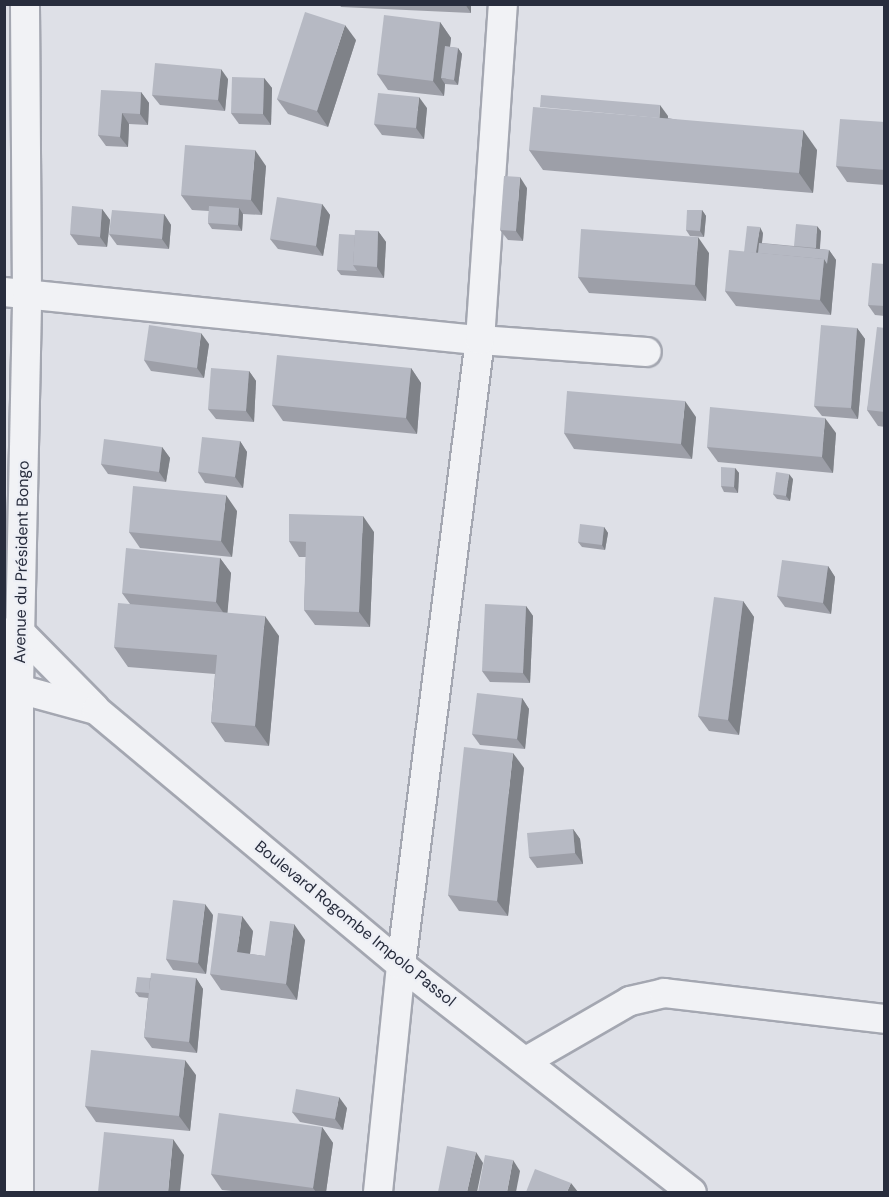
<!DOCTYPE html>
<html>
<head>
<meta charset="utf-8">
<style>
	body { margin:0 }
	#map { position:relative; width:889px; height:1197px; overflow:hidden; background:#dee0e7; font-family:"DM Sans",sans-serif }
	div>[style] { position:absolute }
	.roads { filter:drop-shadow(2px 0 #a4a7b1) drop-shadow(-2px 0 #a4a7b1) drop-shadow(0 2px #a4a7b1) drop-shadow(0 -2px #a4a7b1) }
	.minor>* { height:28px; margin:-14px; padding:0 14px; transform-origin:14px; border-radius:14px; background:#f1f2f5 }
	.wall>* { inset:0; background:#9d9fa8 }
	.shaded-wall>* { inset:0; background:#7f8288 }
	.building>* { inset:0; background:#b6b9c3 }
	span { translate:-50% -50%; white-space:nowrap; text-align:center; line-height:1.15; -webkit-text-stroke:4.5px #edeff5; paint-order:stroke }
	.street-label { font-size:16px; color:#282d3d }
	.frame { position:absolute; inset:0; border:6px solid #282d3d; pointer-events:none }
</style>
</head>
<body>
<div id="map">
	<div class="roads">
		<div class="minor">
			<i style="left:4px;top:292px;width:478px;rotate:5.8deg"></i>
			<i style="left:480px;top:340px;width:167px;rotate:4.1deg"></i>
			<i style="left:10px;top:632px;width:11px;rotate:5deg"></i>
			<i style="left:21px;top:633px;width:105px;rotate:45.4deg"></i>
			<i style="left:4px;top:685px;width:95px;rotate:15.2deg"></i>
			<i style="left:96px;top:710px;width:398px;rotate:39.9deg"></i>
			<i style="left:401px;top:965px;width:369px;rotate:38deg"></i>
			<i style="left:526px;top:1061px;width:120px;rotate:-30deg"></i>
			<i style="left:630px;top:1001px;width:35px;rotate:-13deg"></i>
			<i style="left:664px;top:993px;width:222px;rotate:6.7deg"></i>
			<i style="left:19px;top:1192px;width:506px;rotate:-90deg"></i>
			<i style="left:19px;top:686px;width:392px;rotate:-88.8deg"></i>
			<i style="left:27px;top:294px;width:290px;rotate:-90.4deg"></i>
			<i style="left:378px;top:1192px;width:228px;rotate:-84.2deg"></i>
			<i style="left:401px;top:965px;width:630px;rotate:-82.8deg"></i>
			<i style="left:480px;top:340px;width:337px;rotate:-86.1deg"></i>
		</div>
	</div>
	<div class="wall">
		<i style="clip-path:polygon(339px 4px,471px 4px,471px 13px,341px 7px)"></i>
		<i style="clip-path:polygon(440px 22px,451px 38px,450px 47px,458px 48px,462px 54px,458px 85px,445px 84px,444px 96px,388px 90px,377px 74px)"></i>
		<i style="clip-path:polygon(356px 40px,328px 127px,288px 114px,277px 99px)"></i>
		<i style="clip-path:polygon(264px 78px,272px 88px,271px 125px,239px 124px,231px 113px)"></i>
		<i style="clip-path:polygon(228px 79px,225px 111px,160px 105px,152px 95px)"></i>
		<i style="clip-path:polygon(141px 92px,149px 103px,148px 125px,129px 124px,128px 147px,106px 146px,98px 135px)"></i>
		<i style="clip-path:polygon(427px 108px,424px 139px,382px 135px,374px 124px)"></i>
		<i style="clip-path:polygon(668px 116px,668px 118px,817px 150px,813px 193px,543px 170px,529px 150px)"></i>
		<i style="clip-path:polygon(885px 122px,885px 185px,847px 182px,836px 166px)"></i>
		<i style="clip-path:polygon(266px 166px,262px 215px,243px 214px,242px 231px,212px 229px,208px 223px,209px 211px,192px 210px,181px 195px)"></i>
		<i style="clip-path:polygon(527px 188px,523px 241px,508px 240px,500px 230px)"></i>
		<i style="clip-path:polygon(322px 204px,330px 215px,323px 256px,278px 249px,270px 239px)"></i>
		<i style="clip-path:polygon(102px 209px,110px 220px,107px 247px,78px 245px,70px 234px)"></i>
		<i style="clip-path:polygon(702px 210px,706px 216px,704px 237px,690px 236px,686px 230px)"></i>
		<i style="clip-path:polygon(164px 214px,171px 225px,169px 249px,117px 245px,109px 234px)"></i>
		<i style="clip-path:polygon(378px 231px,386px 242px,384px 278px,341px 275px,337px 270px,355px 235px)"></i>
		<i style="clip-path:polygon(821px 231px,820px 249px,829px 250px,836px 260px,831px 315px,736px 306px,725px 291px,744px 252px,763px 233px,762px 243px,794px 246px)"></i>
		<i style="clip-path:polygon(709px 253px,706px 301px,589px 293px,578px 277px)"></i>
		<i style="clip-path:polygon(885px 264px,885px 316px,875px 315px,868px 305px)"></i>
		<i style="clip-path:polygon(857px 328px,865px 339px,858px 419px,822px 416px,814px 406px)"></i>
		<i style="clip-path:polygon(885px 328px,885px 427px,878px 426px,867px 410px)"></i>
		<i style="clip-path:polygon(209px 344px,204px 378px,151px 371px,144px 360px)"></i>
		<i style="clip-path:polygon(411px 368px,421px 383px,417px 434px,283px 421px,272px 405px)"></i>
		<i style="clip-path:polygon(249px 371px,256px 381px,254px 422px,216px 419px,208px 409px)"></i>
		<i style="clip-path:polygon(696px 417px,692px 459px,574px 449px,564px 433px)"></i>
		<i style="clip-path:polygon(836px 433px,833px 473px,718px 462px,707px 447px)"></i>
		<i style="clip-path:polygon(240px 441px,247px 452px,243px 488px,205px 483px,198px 472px)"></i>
		<i style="clip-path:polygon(162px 447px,170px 458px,166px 482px,108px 474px,101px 464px)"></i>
		<i style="clip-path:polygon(735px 468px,739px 473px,738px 493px,724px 492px,721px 486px)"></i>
		<i style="clip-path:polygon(793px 479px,790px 501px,777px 499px,773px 494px)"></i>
		<i style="clip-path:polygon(237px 511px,232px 557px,140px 548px,129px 532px)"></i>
		<i style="clip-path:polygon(604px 527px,608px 533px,605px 550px,582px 547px,578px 542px)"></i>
		<i style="clip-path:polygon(374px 532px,370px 627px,315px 625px,304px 610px,306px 557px,299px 557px,289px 541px)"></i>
		<i style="clip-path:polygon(220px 558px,231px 573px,227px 613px,279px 636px,269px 746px,225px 742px,211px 722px,215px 674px,128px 667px,114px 647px,130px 604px,122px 593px)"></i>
		<i style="clip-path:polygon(828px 566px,835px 577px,831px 614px,785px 607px,777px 596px)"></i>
		<i style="clip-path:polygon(743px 601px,754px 617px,739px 735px,709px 731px,698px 716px)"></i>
		<i style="clip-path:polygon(526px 606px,533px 616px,530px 683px,490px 682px,482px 671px)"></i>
		<i style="clip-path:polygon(522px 698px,529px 709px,525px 749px,480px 745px,472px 734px)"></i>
		<i style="clip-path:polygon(524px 768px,508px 916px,459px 911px,448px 895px)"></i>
		<i style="clip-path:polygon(573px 829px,580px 839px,583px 864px,537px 868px,529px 857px)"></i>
		<i style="clip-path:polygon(213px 915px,206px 974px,173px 970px,166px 959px)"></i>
		<i style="clip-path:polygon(253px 931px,250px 954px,265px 956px,305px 940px,297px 1000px,221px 990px,210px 974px)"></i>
		<i style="clip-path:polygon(150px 978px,196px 978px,203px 989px,197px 1053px,152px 1048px,144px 1037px,148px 998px,139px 997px,135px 992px)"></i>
		<i style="clip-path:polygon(196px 1075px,190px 1131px,96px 1122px,85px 1106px)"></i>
		<i style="clip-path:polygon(347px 1108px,343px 1130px,300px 1122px,292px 1112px)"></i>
		<i style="clip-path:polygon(322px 1127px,333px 1143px,326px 1192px,241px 1192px,222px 1190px,211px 1174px)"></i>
	</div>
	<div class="shaded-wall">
		<i style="clip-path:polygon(465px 4px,471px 4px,471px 13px)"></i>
		<i style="clip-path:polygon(440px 22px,451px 38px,446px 79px,441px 78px,445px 84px,444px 96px,433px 81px)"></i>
		<i style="clip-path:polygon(345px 25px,356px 40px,328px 127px,317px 111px)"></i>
		<i style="clip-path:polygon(458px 48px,462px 54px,458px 85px,454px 80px)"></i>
		<i style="clip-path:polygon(221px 69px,228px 79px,225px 111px,218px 100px)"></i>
		<i style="clip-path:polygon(264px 78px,272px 88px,271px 125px,263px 114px)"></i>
		<i style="clip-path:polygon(141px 92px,149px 103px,148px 125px,140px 114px)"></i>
		<i style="clip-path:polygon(419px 97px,427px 108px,424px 139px,416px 128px)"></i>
		<i style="clip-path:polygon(660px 105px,668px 116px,666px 137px,659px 126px)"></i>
		<i style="clip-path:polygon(122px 113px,129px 124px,128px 147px,120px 137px)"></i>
		<i style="clip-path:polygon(803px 130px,817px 150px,813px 193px,799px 173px)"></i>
		<i style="clip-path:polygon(255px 150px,266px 166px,262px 215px,251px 200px)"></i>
		<i style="clip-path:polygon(520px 177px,527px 188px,523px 241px,516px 231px)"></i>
		<i style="clip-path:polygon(322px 204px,330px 215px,323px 256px,316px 246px)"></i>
		<i style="clip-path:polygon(239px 208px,243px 214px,242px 231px,238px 225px)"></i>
		<i style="clip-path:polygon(102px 209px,110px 220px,107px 247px,100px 237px)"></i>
		<i style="clip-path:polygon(702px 210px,706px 216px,704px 237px,700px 231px)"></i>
		<i style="clip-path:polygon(164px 214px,171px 225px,169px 249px,162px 239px)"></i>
		<i style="clip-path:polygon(817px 226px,821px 231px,819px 259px,815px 253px)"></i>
		<i style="clip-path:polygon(760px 227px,763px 233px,760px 258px,755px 256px)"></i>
		<i style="clip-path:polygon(378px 231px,386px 242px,384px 278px,377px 267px)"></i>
		<i style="clip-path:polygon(698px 237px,709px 253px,706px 301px,695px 285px)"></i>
		<i style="clip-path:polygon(829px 250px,836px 260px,831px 315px,820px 300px,824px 259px)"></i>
		<i style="clip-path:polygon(857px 328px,865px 339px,858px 419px,851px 408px)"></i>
		<i style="clip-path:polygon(201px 333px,209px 344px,204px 378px,197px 368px)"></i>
		<i style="clip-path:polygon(411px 368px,421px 383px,417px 434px,406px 418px)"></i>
		<i style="clip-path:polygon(249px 371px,256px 381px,254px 422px,246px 411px)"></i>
		<i style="clip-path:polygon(685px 401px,696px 417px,692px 459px,681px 444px)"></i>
		<i style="clip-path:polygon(825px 418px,836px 433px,833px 473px,822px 457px)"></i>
		<i style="clip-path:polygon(240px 441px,247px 452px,243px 488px,235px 477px)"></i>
		<i style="clip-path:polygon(162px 447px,170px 458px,166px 482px,159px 472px)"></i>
		<i style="clip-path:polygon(735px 468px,739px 473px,738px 493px,734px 487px)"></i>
		<i style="clip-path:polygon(789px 474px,793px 479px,790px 501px,786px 496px)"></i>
		<i style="clip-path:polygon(226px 495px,237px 511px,232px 557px,221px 541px)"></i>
		<i style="clip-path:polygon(363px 516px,374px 532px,370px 627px,359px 612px)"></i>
		<i style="clip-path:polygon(604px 527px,608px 533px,605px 550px,602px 545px)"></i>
		<i style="clip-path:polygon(220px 558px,231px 573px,227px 618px,216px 602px)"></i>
		<i style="clip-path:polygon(828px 566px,835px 577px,831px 614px,823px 603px)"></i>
		<i style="clip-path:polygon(743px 601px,754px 617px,739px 735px,728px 720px)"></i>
		<i style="clip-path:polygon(526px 606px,533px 616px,530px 683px,523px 673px)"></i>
		<i style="clip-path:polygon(265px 616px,279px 636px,269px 746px,255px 726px)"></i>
		<i style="clip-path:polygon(522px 698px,529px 709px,525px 749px,517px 739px)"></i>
		<i style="clip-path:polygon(513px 753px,524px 768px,508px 916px,497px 901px)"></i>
		<i style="clip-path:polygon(573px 829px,580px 839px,583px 864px,575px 853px)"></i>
		<i style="clip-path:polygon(205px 904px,213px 915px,206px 974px,198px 963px)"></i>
		<i style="clip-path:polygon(242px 916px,253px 931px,248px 968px,237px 952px)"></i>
		<i style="clip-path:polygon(294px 924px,305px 940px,297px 1000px,286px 984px)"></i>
		<i style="clip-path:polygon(196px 978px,203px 989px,197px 1053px,189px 1042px)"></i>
		<i style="clip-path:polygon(185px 1060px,196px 1075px,190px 1131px,179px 1116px)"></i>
		<i style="clip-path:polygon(339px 1097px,347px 1108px,343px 1130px,335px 1119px)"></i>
		<i style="clip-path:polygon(322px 1127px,333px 1143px,326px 1192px,316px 1192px,313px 1188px)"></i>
		<i style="clip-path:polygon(173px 1139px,184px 1155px,180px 1192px,168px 1192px)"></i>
		<i style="clip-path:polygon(476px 1152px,483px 1163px,477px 1192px,467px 1192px)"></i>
		<i style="clip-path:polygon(513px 1160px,520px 1171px,516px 1192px,507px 1192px)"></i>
		<i style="clip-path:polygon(571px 1183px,578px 1192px,567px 1192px)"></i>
	</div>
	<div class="building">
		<i style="clip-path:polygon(305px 12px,345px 25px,317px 111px,277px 99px)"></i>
		<i style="clip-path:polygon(384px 15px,440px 22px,433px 81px,377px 74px)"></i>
		<i style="clip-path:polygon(445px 46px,458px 48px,454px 80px,441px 78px)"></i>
		<i style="clip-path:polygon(155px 63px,221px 69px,218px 100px,152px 95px)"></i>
		<i style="clip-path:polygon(232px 77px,264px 78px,263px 114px,231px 113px)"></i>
		<i style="clip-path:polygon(101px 90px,141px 92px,140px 114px,122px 113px,120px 137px,98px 135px)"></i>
		<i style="clip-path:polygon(378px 93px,419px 97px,416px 128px,374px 124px)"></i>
		<i style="clip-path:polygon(541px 95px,660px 105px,659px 118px,540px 107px)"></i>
		<i style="clip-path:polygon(533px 107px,803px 130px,799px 173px,529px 150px)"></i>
		<i style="clip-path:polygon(840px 119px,885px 122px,885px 170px,836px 166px)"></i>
		<i style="clip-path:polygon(185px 145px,255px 150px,251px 200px,181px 195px)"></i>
		<i style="clip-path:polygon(504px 176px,520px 177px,516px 231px,500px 230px)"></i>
		<i style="clip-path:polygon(277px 197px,322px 204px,316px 246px,270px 239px)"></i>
		<i style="clip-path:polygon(72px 206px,102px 209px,100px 237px,70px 234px)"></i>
		<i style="clip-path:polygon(209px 206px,239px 208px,238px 225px,208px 223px)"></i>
		<i style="clip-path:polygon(112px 210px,164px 214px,162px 239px,109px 234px)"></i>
		<i style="clip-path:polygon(687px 210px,702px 210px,700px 231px,686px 230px)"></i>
		<i style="clip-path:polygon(796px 224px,817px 226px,816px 248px,794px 246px)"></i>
		<i style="clip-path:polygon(747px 226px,760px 227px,756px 253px,744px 252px)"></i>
		<i style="clip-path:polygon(581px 229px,698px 237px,695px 285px,578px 277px)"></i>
		<i style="clip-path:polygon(355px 230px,378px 231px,377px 267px,353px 265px)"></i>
		<i style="clip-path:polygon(339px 234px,355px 235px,353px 265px,357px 271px,337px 270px)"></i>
		<i style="clip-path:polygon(759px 243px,829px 250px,827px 264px,824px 259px,758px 253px)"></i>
		<i style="clip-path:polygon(729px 250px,824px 259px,820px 300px,725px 291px)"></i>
		<i style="clip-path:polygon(872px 263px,885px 264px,885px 306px,868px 305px)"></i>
		<i style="clip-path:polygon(149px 325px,201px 333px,197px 368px,144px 360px)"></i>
		<i style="clip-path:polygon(821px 325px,857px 328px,851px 408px,814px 406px)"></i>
		<i style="clip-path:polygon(877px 327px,885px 328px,885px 412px,867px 410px)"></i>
		<i style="clip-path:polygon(277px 355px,411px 368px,406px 418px,272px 405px)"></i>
		<i style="clip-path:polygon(211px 368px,249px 371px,246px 411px,208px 409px)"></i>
		<i style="clip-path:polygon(567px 391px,685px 401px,681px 444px,564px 433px)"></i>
		<i style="clip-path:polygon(710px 407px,825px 418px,822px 457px,707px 447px)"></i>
		<i style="clip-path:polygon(202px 437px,240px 441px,235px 477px,198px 472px)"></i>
		<i style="clip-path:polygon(104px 439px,162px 447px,159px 472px,101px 464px)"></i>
		<i style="clip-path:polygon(721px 467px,735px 468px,734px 487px,721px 486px)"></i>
		<i style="clip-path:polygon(776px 472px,789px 474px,786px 496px,773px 494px)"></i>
		<i style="clip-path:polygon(133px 486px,226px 495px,221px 541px,129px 532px)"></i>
		<i style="clip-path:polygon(289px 514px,363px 516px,359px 612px,304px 610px,306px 542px,289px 541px)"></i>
		<i style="clip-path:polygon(580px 524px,604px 527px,602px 545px,578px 542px)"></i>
		<i style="clip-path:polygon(126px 548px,220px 558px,216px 602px,122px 593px)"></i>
		<i style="clip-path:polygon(782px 560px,828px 566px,823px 603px,777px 596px)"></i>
		<i style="clip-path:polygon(714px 597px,743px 601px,728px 720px,698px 716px)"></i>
		<i style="clip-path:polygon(118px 603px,265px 616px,255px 726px,211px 722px,217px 655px,114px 647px)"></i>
		<i style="clip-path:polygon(485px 604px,526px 606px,523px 673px,482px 671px)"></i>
		<i style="clip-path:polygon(477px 693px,522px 698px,517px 739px,472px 734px)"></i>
		<i style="clip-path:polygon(464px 747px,513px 753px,497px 901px,448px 895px)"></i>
		<i style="clip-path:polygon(573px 829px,575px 853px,529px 857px,527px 833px)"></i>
		<i style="clip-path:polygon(173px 900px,205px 904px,198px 963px,166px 959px)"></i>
		<i style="clip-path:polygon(218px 913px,242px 916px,237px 952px,265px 956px,270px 921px,294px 924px,286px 984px,210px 974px)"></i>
		<i style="clip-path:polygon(151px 973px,196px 978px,189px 1042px,144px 1037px)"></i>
		<i style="clip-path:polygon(137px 977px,150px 978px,149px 993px,135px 992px)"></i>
		<i style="clip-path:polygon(91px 1050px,185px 1060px,179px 1116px,85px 1106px)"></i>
		<i style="clip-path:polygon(296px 1089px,339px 1097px,335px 1119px,292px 1112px)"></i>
		<i style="clip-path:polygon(219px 1113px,322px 1127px,313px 1188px,211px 1174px)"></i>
		<i style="clip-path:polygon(104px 1132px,173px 1139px,168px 1192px,98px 1192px)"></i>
		<i style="clip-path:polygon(447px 1146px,476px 1152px,467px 1192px,438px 1192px)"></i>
		<i style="clip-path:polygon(485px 1155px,513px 1160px,507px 1192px,478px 1192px)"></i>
		<i style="clip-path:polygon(535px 1169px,571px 1183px,567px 1192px,526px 1192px)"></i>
	</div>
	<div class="street-label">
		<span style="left:22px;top:562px;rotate:-89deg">Avenue du Président Bongo</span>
		<span style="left:355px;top:924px;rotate:39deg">Boulevard Rogombe Impolo Passol</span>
	</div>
	<div class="frame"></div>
</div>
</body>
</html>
